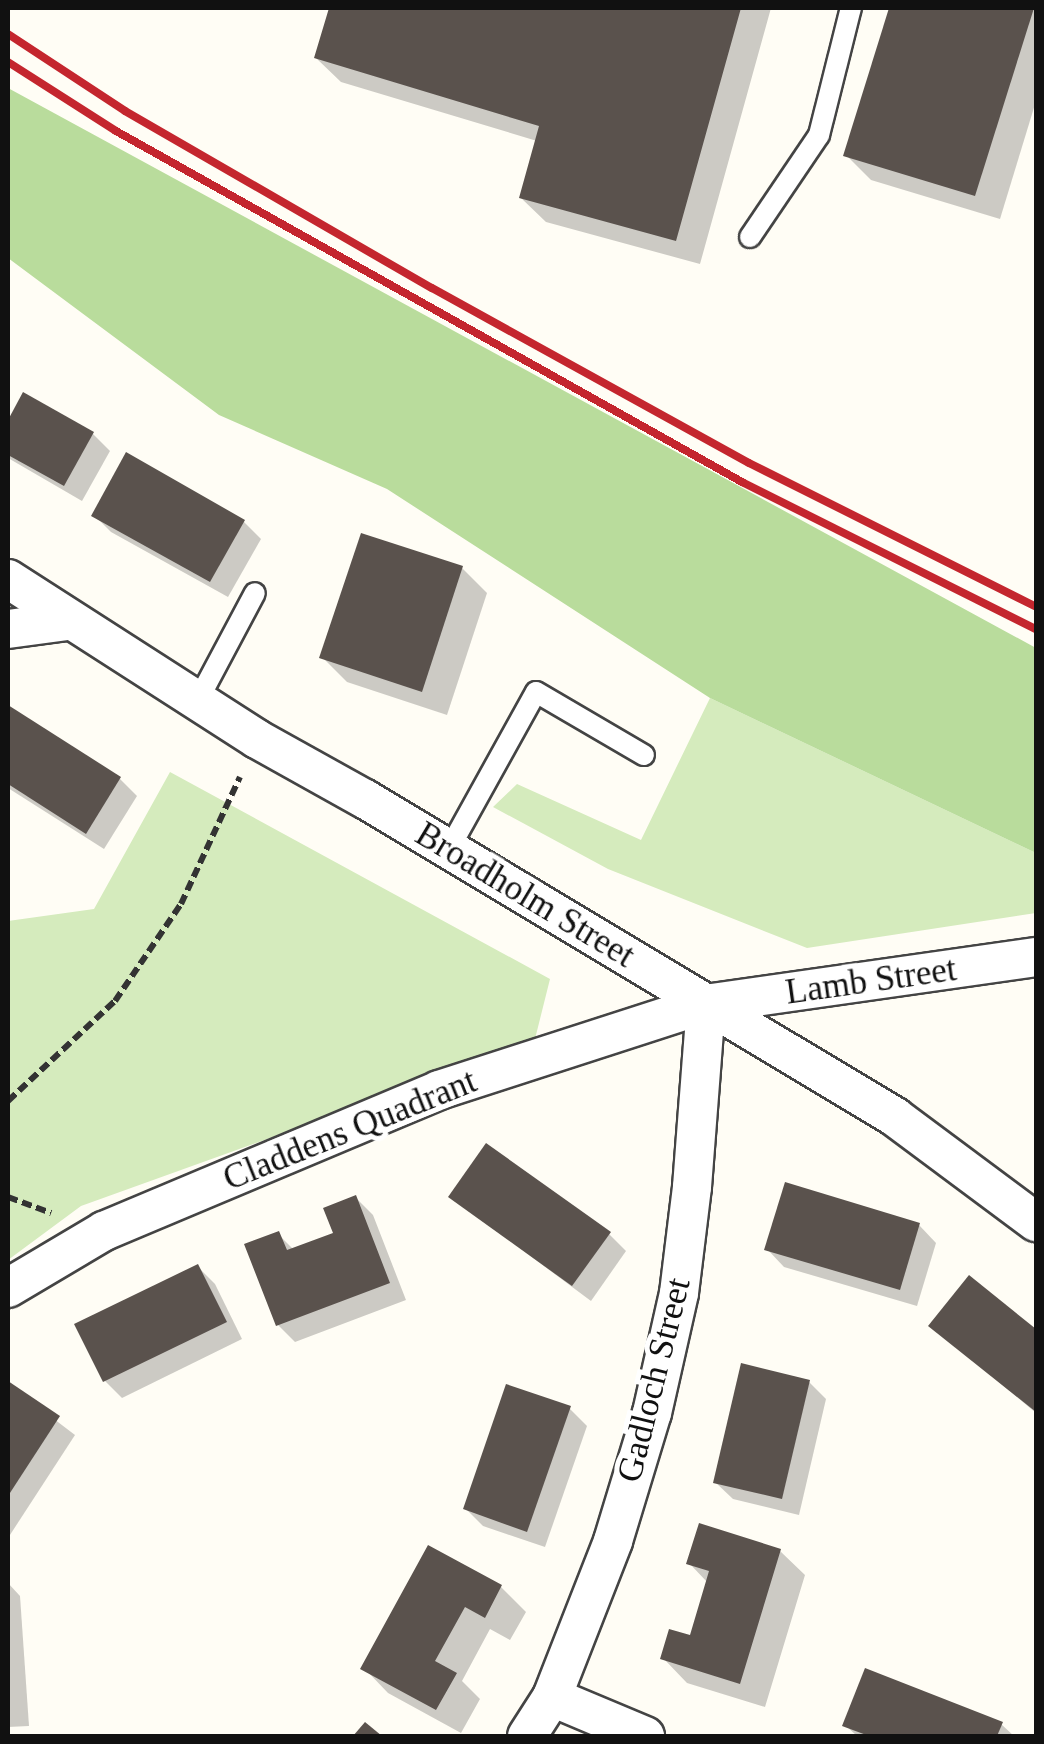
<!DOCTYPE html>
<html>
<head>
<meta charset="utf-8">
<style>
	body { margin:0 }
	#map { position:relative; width:1044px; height:1744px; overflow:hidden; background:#fffdf5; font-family:"Times New Roman",serif }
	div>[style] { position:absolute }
	.green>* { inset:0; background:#d5ebbd }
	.forest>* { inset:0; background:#b9dc9c }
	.shadow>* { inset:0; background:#0003 }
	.building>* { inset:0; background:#5a524d }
	.path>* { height:6px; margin-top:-3px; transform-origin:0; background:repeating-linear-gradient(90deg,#333 0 10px,transparent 0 15px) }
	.roads { filter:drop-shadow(2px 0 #444) drop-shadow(-2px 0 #444) drop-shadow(0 2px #444) drop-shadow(0 -2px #444) }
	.lane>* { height:20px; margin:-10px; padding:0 10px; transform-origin:10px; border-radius:10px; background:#fff }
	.street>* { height:38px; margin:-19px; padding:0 19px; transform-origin:19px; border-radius:19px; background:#fff }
	.rail>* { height:8px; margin:-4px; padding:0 4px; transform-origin:4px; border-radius:4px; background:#c4262e }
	span { translate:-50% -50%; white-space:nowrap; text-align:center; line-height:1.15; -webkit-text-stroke:10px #fff; paint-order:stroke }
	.street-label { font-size:35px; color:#111 }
	.frame { position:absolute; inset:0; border:10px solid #111; pointer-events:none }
</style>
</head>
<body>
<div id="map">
	<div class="green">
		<i style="clip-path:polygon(710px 698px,1036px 853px,1036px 913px,807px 948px,608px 869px,493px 807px,517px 784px,641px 840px)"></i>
		<i style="clip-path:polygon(170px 772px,550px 979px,534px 1043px,81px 1206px,8px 1260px,8px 921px,94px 909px)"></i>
	</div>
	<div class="forest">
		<i style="clip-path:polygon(8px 88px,1036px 648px,1036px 853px,710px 698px,387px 489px,219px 415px,8px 258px)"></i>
	</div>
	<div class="shadow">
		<i style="clip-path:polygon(331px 8px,771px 8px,700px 264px,546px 222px,521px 198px,537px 141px,341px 82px,316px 58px)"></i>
		<i style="clip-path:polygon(892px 8px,1036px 8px,1036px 101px,1000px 219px,871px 180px,846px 155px)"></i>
		<i style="clip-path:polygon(24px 395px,93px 434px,110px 451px,82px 501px,8px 458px,8px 425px)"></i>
		<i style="clip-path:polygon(94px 515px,244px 522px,261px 539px,228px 597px,111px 532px)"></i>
		<i style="clip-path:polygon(462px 568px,487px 593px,447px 715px,347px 682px,322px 657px)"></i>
		<i style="clip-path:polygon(8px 708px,120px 779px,137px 796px,104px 849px,8px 788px)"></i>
		<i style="clip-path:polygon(451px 1197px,609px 1234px,626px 1251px,591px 1301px)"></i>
		<i style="clip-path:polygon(356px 1198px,373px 1215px,406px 1300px,295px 1342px,278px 1325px,278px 1234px,294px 1250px,336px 1234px)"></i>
		<i style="clip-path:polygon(919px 1225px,936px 1243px,917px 1306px,784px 1267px,767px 1249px)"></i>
		<i style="clip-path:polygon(198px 1267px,215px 1284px,242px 1339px,122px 1398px,105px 1381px)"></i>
		<i style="clip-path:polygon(969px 1279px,1036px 1332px,1036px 1413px,932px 1326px)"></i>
		<i style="clip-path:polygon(809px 1382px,826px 1399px,799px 1515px,733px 1499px,715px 1482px)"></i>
		<i style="clip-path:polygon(8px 1384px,75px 1435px,8px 1538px)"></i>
		<i style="clip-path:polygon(569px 1408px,587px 1426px,545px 1547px,483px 1526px,466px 1509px)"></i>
		<i style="clip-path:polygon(429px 1548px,501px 1587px,526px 1612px,510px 1640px,490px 1629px,462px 1681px,480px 1699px,461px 1733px,388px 1693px,364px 1668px)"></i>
		<i style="clip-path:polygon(780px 1551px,805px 1575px,765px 1707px,687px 1683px,663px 1658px,692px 1639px,708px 1583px,689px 1563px)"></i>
		<i style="clip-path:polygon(8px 1583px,20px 1596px,29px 1726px,8px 1727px)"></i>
		<i style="clip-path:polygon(1001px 1724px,1014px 1736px,857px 1736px,845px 1725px)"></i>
	</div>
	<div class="building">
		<i style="clip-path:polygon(329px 8px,741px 8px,676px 241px,519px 198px,539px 126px,314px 58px)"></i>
		<i style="clip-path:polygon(889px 8px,1034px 8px,975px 196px,843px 156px)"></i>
		<i style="clip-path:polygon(23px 392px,94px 432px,64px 486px,8px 455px,8px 420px)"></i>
		<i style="clip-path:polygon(126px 452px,245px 520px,210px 582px,91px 516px)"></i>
		<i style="clip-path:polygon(361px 533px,463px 566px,422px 692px,319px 658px)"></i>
		<i style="clip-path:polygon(8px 705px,121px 777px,86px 834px,8px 784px)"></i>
		<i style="clip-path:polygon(486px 1143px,611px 1232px,572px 1286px,448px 1197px)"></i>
		<i style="clip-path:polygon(785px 1182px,920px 1223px,900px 1290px,764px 1250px)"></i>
		<i style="clip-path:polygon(356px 1195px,390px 1283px,276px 1326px,244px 1244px,279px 1231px,287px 1250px,333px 1233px,323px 1208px)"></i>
		<i style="clip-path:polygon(198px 1264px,227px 1322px,103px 1382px,74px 1324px)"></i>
		<i style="clip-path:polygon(969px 1275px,1036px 1329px,1036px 1412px,928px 1326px)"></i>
		<i style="clip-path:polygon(741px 1363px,810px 1380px,782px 1499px,713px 1483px)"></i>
		<i style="clip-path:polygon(8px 1381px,60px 1416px,8px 1496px)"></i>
		<i style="clip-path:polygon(506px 1384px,571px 1406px,527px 1532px,463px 1509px)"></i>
		<i style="clip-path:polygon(699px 1523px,781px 1549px,740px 1684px,660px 1659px,669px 1629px,690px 1635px,709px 1571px,686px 1564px)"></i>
		<i style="clip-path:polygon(428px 1545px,502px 1585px,485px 1618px,465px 1607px,435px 1661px,457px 1673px,436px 1710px,360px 1669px)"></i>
		<i style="clip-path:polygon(865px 1668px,1003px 1722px,997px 1736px,869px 1736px,842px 1726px)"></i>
		<i style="clip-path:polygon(365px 1722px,382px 1736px,353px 1736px)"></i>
	</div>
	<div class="path">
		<i style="left:8px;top:1101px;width:146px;rotate:-43.1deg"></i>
		<i style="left:115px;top:1001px;width:117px;rotate:-55.8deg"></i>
		<i style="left:181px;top:904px;width:140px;rotate:-65.1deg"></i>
		<i style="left:8px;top:1197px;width:46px;rotate:20.4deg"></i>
	</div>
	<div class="roads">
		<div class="lane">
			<i style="left:750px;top:237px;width:123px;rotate:-55.9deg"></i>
			<i style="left:819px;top:135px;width:131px;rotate:-75.9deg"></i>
			<i style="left:197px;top:702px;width:123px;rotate:-62deg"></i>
			<i style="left:449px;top:849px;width:179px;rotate:-61deg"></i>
			<i style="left:536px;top:692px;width:125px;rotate:30.3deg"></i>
		</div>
		<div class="street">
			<i style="left:8px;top:579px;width:296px;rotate:32.7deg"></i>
			<i style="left:257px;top:739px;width:124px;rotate:29.1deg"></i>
			<i style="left:365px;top:799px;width:618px;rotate:30.96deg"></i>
			<i style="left:895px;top:1117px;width:176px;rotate:36.7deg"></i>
			<i style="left:8px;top:629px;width:60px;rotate:-7.7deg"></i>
			<i style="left:8px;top:1288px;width:112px;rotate:-30.7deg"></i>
			<i style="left:104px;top:1231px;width:363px;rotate:-22.8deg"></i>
			<i style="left:439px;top:1090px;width:281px;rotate:-17.9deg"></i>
			<i style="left:706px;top:1004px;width:333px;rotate:-8.1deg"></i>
			<i style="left:552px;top:1697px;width:101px;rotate:22.8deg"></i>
			<i style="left:527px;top:1736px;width:46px;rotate:-57.3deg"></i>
			<i style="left:552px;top:1697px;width:168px;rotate:-68.6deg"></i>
			<i style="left:613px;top:1541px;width:134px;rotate:-73.1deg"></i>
			<i style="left:652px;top:1413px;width:123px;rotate:-77.3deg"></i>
			<i style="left:679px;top:1293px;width:107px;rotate:-83deg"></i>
			<i style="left:692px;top:1187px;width:184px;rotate:-85.6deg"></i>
		</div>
	</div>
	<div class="rail">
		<i style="left:8px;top:34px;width:140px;rotate:33.3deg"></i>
		<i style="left:125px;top:111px;width:354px;rotate:30deg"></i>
		<i style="left:432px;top:288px;width:362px;rotate:28.9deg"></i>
		<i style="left:749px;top:463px;width:321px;rotate:26.6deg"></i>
		<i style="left:8px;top:62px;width:128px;rotate:32.6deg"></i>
		<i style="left:116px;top:131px;width:718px;rotate:29.28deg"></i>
		<i style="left:742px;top:482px;width:329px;rotate:26.6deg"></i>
	</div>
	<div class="street-label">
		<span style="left:525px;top:895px;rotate:31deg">Broadholm Street</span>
		<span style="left:871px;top:981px;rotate:-8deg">Lamb Street</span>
		<span style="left:350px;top:1130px;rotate:-22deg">Claddens Quadrant</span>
		<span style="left:654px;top:1380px;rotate:-76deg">Gadloch Street</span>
	</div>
	<div class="frame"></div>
</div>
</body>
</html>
